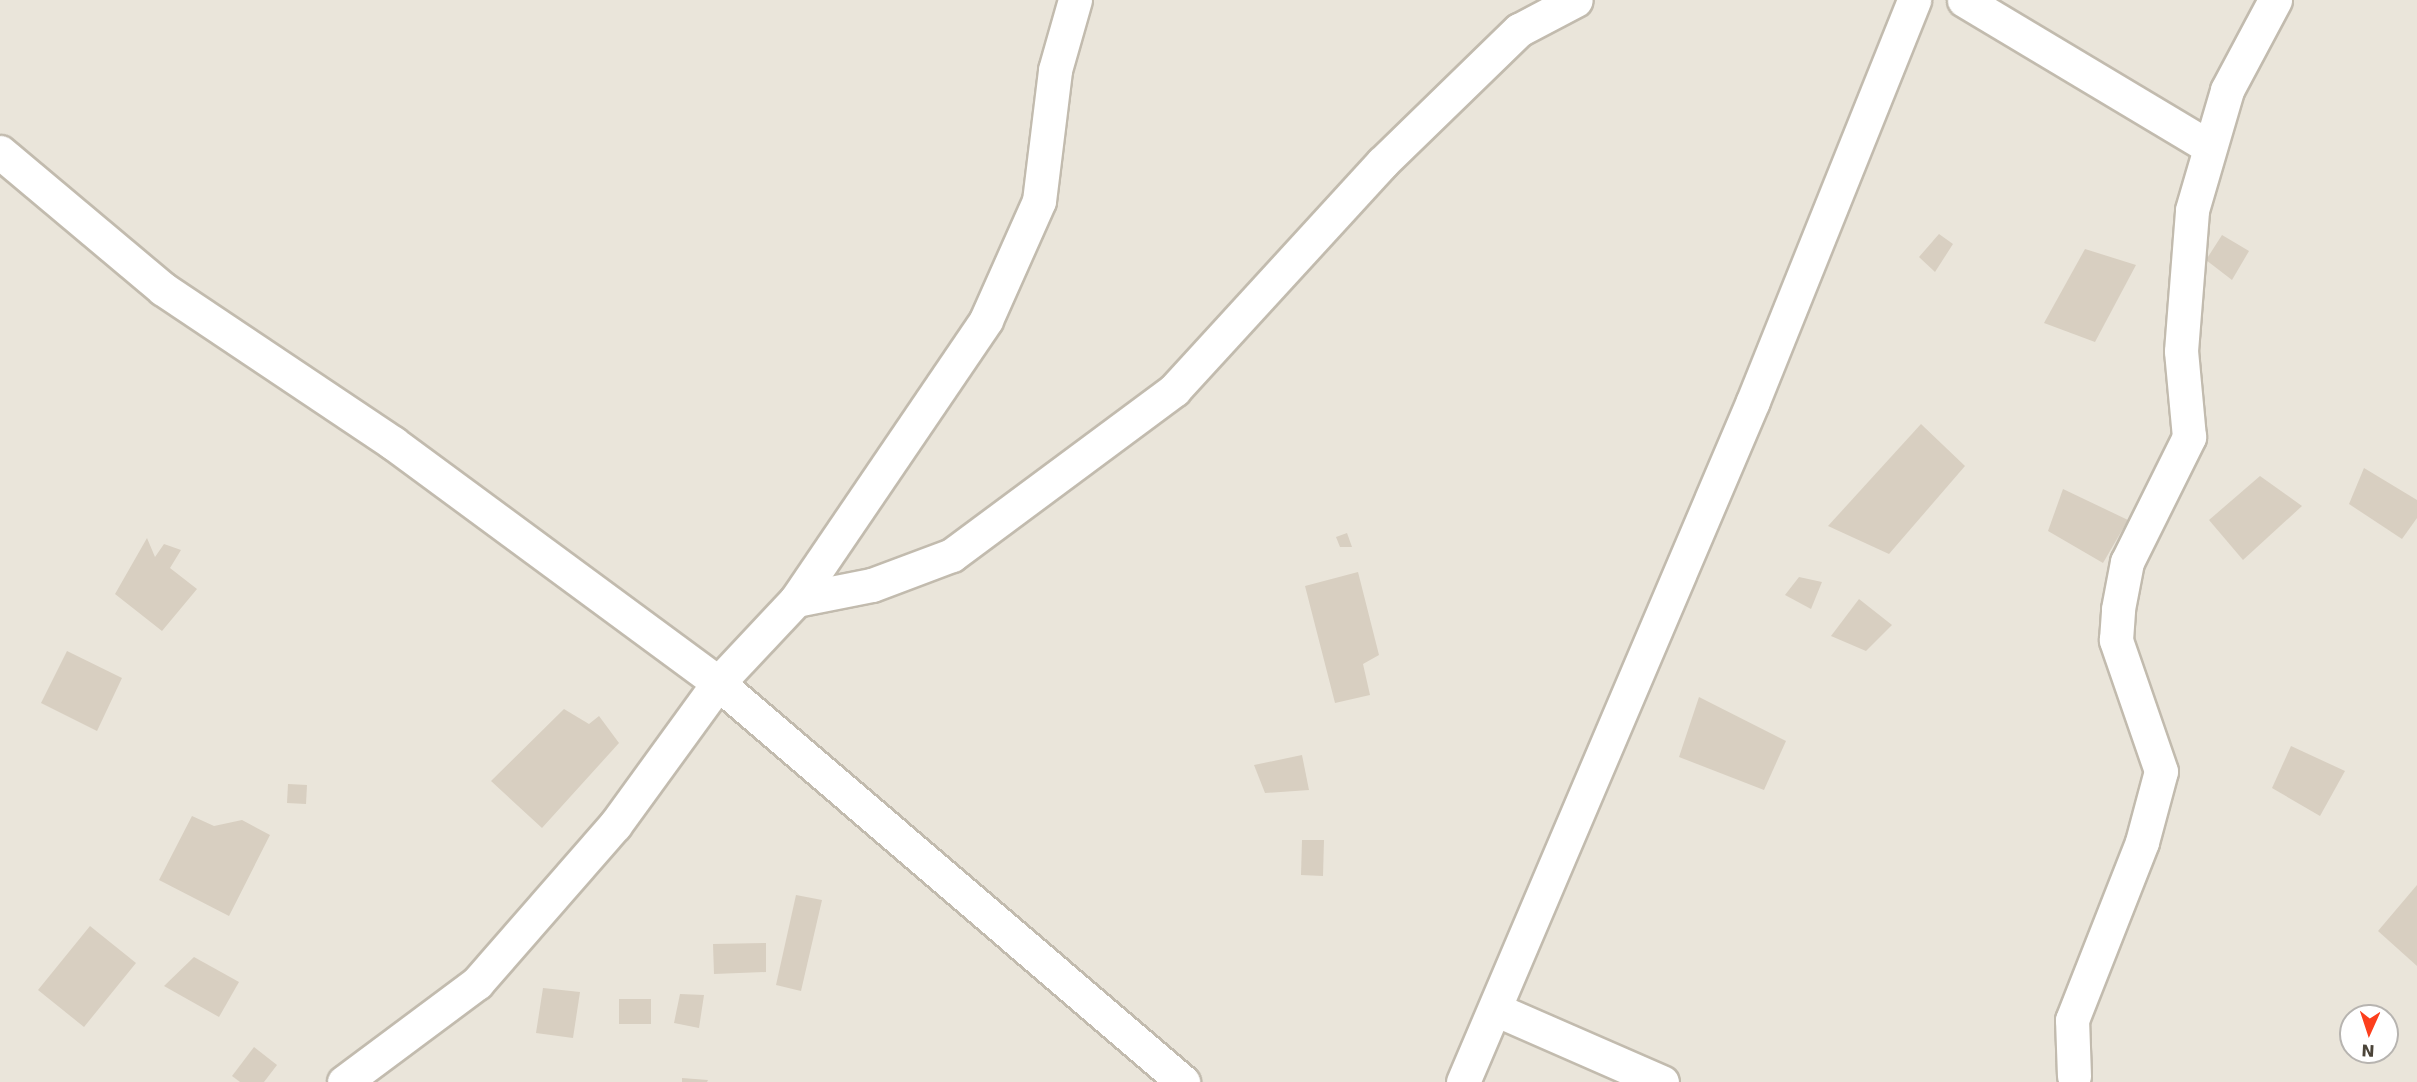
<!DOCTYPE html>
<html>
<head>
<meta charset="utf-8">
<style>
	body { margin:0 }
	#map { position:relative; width:2417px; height:1082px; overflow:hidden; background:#f6f3ec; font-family:"DejaVu Sans",sans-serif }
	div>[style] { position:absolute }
	.residential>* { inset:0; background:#eae5da }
	.building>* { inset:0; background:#d8cfc1 }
	.roads { filter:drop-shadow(2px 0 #c2bbae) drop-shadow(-2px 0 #c2bbae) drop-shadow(0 2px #c2bbae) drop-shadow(0 -2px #c2bbae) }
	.street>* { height:33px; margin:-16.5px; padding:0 16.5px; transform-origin:16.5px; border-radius:16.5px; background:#fff }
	span { translate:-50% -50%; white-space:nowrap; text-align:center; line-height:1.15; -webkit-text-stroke:6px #fff; paint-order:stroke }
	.north { position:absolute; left:2339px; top:1004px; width:60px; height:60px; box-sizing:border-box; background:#fff; border:2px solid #b7b4b0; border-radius:50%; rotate:183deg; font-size:16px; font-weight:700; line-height:24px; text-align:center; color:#4b4439 }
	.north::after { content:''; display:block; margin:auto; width:21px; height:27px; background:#fc3f1d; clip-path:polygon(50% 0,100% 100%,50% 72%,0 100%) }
</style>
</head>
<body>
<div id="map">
	<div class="residential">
		<i style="clip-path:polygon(evenodd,0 0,2417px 0,2417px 1082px,0 1082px,0 0,2351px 1016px,2387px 1016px,2387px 1052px,2351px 1052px,2351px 1016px)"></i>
	</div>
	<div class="building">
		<i style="clip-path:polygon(1939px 234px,1953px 244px,1935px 272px,1919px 257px)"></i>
		<i style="clip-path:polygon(2222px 235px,2249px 251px,2232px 280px,2206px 260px)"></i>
		<i style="clip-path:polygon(2085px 249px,2136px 265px,2095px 342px,2044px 323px)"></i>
		<i style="clip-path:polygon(1921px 424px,1965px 466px,1889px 554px,1828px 526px)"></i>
		<i style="clip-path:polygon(2364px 468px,2417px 500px,2417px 518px,2402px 539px,2349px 504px)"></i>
		<i style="clip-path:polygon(2260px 476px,2302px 506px,2243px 560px,2209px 520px)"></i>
		<i style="clip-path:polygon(2063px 489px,2128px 520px,2103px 563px,2048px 531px)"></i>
		<i style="clip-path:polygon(1347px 533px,1352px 547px,1340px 547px,1336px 537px)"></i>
		<i style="clip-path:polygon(147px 538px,155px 557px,164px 544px,181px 550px,170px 568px,197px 589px,162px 631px,115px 594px)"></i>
		<i style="clip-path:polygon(1358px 572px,1379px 655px,1363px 664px,1370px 695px,1335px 703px,1305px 586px)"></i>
		<i style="clip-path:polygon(1799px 577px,1822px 582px,1811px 609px,1785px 595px)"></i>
		<i style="clip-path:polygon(1859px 599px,1892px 625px,1866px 651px,1831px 636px)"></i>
		<i style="clip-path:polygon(67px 651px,122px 678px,97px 731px,41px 703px)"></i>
		<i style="clip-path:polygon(1699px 697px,1786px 741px,1764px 790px,1679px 757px)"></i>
		<i style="clip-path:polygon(564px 709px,589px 724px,599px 716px,619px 743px,542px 828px,491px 781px)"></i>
		<i style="clip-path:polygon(2291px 746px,2345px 771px,2320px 816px,2272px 788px)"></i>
		<i style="clip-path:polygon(1302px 755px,1309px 790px,1265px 793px,1254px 765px)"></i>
		<i style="clip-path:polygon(288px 784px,307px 785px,306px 804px,287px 803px)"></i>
		<i style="clip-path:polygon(192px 816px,214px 826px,242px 820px,270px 835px,229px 916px,159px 880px)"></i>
		<i style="clip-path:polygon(1302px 840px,1324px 840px,1323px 876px,1301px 875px)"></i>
		<i style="clip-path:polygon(2417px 885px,2417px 966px,2378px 931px)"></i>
		<i style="clip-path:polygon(796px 895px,822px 900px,801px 991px,776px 985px)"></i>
		<i style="clip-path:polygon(90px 926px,136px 963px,84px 1027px,38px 990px)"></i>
		<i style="clip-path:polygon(766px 943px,766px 972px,714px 974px,713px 944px)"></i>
		<i style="clip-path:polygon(194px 957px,239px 982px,219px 1017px,164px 986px)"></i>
		<i style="clip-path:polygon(543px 988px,580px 992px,573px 1038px,536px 1033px)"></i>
		<i style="clip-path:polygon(680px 994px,704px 995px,699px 1028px,674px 1023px)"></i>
		<i style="clip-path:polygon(619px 999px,651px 999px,651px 1024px,619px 1024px)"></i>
		<i style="clip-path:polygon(254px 1047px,277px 1065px,264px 1082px,240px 1082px,232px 1076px)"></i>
		<i style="clip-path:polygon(682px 1078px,708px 1080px,707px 1082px,682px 1082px)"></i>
	</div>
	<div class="roads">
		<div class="street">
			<i style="left:1964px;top:0;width:284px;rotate:30.9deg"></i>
			<i style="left:0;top:152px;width:213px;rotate:40deg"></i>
			<i style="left:163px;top:289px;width:277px;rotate:33.8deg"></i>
			<i style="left:393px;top:443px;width:404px;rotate:36.4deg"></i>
			<i style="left:718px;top:683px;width:613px;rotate:40.63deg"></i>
			<i style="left:796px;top:600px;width:77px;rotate:-11.2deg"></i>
			<i style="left:872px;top:585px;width:85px;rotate:-20.6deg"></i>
			<i style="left:952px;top:555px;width:277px;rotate:-36.6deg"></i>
			<i style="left:1174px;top:390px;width:308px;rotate:-47.5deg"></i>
			<i style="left:1382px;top:163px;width:191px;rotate:-44.2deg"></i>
			<i style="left:1519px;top:30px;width:64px;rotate:-27.8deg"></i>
			<i style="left:1497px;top:1010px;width:180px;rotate:23.6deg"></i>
			<i style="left:2074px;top:1076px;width:56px;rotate:-92deg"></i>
			<i style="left:2072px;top:1020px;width:191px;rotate:-68.5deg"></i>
			<i style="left:2142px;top:842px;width:73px;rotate:-75deg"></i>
			<i style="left:2161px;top:771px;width:139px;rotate:-109deg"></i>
			<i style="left:2116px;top:640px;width:31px;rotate:-86deg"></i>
			<i style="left:2118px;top:609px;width:48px;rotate:-79.2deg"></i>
			<i style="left:2127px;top:562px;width:140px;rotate:-63.6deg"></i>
			<i style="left:2189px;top:437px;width:86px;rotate:-95.3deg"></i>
			<i style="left:2181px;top:351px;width:141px;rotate:-85.5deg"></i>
			<i style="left:2192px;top:210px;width:125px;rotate:-73.7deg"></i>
			<i style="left:2227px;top:90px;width:102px;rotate:-61.9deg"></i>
			<i style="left:344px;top:1082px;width:166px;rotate:-36.7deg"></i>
			<i style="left:477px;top:983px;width:210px;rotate:-48.9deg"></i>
			<i style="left:615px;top:825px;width:175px;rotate:-54deg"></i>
			<i style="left:718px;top:683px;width:114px;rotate:-46.8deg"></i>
			<i style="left:796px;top:600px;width:338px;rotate:-55.8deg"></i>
			<i style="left:986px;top:320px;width:130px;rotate:-66deg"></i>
			<i style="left:1039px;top:201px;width:132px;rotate:-83deg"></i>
			<i style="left:1055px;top:70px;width:73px;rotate:-74.1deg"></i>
			<i style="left:1463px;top:1082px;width:740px;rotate:-66.93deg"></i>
			<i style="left:1753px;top:401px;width:432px;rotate:-68.1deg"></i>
		</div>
	</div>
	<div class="north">N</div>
</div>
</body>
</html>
